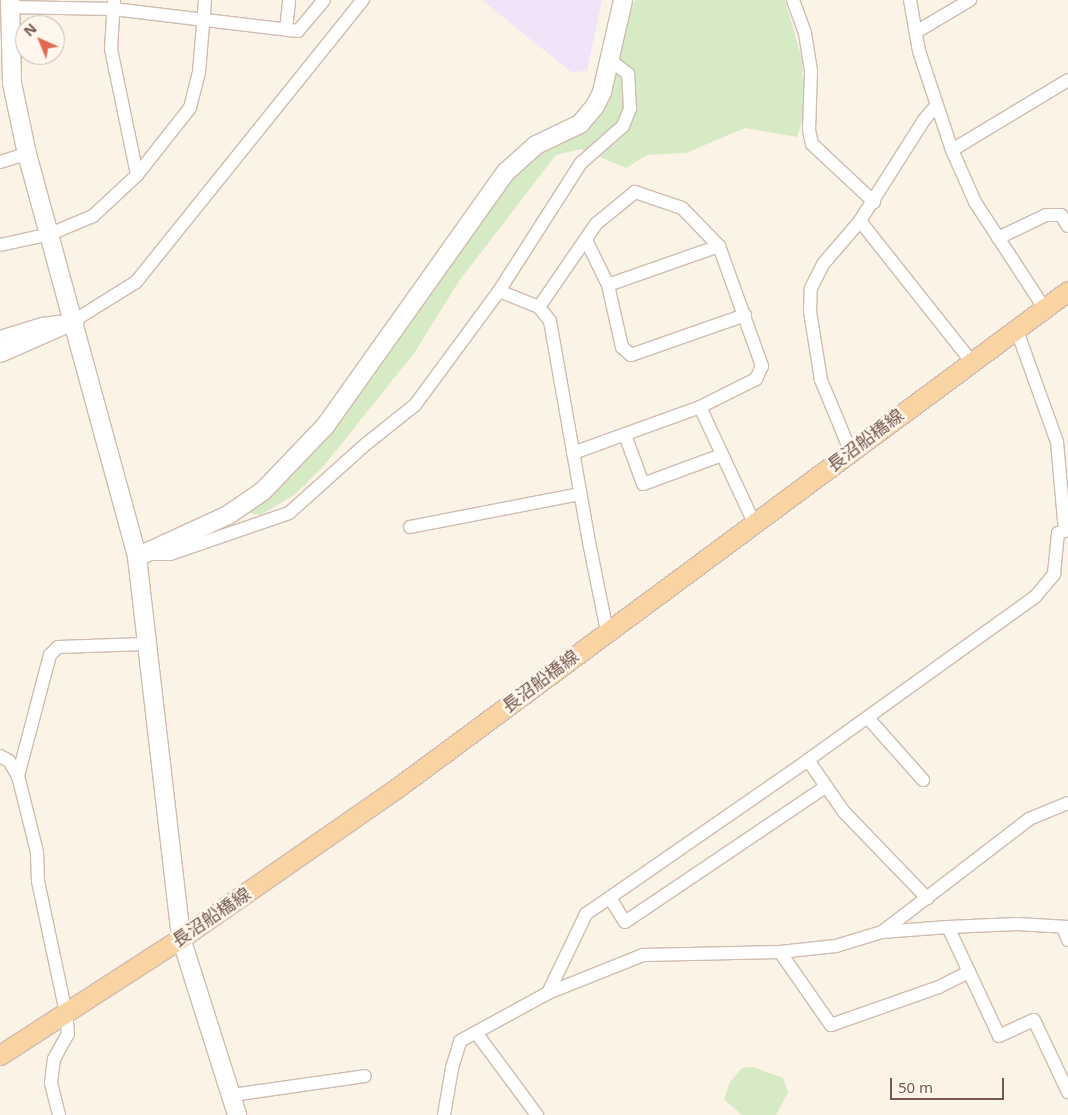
<!DOCTYPE html>
<html>
<head>
<meta charset="utf-8">
<style>
	body { margin:0 }
	#map { position:relative; width:1068px; height:1115px; overflow:hidden; background:#fcf3e7; font-family:"Noto Sans","Noto Sans JP",sans-serif }
	div>[style] { position:absolute }
	.education>* { inset:0; background:#f0e4f8 }
	.green>* { inset:0; background:#d6eac6 }
	.roads { filter:drop-shadow(1px 0 #d0bcb0) drop-shadow(-1px 0 #d0bcb0) drop-shadow(0 1px #d0bcb0) drop-shadow(0 -1px #d0bcb0) }
	.street>* { height:12px; margin:-6px; padding:0 6px; transform-origin:6px; border-radius:6px; background:#fff }
	.secondary>* { height:18px; margin:-9px; padding:0 9px; transform-origin:9px; border-radius:9px; background:#fff }
	.primary>* { height:19px; margin:-9.5px; padding:0 9.5px; transform-origin:9.5px; border-radius:9.5px; background:#f9d3a2 }
	span { translate:-50% -50%; white-space:nowrap; text-align:center; line-height:1.15; -webkit-text-stroke:5px #fff7ee; paint-order:stroke }
	.street-label { font-size:18px; color:#76584c }
	.north { position:absolute; left:15px; top:15px; width:50px; height:50px; box-sizing:border-box; background:#fff7ee; border:1px solid #c8b7ad; border-radius:50%; rotate:316deg; font-size:14px; font-weight:700; line-height:20px; text-align:center; color:#76584c }
	.north::after { content:''; display:block; margin:auto; width:18px; height:22px; background:#e36850; clip-path:polygon(50% 0,100% 100%,50% 72%,0 100%) }
	.scale { position:absolute; left:890px; top:1078px; width:114px; height:22px; box-sizing:border-box; border:2px solid #76584c; border-top:0; padding-left:6px; font-size:15px; line-height:18px; white-space:nowrap; color:#76584c; -webkit-text-stroke:4px #fff7ee; paint-order:stroke }
</style>
</head>
<body>
<div id="map">
	<div class="education">
		<i style="clip-path:polygon(482px 0,602px 0,587px 71px,571px 72px)"></i>
	</div>
	<div class="green">
		<i style="clip-path:polygon(635px 0,785px 0,802px 59px,804px 116px,797px 137px,745px 128px,686px 153px,647px 155px,626px 168px,581px 149px,556px 155px,459px 281px,415px 352px,322px 468px,294px 495px,261px 515px,242px 512px,276px 491px,330px 430px,510px 176px,545px 146px,587px 127px)"></i>
		<i style="clip-path:polygon(753px 1067px,783px 1078px,788px 1092px,776px 1115px,742px 1115px,724px 1099px,730px 1082px,742px 1068px)"></i>
	</div>
	<div class="roads">
		<div class="street">
			<i style="left:114px;top:0;width:49px;rotate:93.5deg"></i>
			<i style="left:111px;top:49px;width:129px;rotate:78.3deg"></i>
			<i style="left:793px;top:0;width:35px;rotate:70deg"></i>
			<i style="left:805px;top:33px;width:38px;rotate:81deg"></i>
			<i style="left:811px;top:71px;width:59px;rotate:91.9deg"></i>
			<i style="left:809px;top:130px;width:14px;rotate:78deg"></i>
			<i style="left:812px;top:144px;width:85px;rotate:43.1deg"></i>
			<i style="left:910px;top:0;width:52px;rotate:80deg"></i>
			<i style="left:919px;top:51px;width:104px;rotate:71.6deg"></i>
			<i style="left:952px;top:150px;width:57px;rotate:66.1deg"></i>
			<i style="left:975px;top:202px;width:126px;rotate:56.9deg"></i>
			<i style="left:10px;top:7px;width:103px;rotate:1.1deg"></i>
			<i style="left:113px;top:9px;width:186px;rotate:6.8deg"></i>
			<i style="left:298px;top:31px;width:40px;rotate:-50deg"></i>
			<i style="left:286px;top:30px;width:30px;rotate:-84deg"></i>
			<i style="left:916px;top:32px;width:63px;rotate:-30.7deg"></i>
			<i style="left:936px;top:106px;width:18px;rotate:131deg"></i>
			<i style="left:924px;top:120px;width:120px;rotate:122.4deg"></i>
			<i style="left:860px;top:221px;width:179px;rotate:51.6deg"></i>
			<i style="left:952px;top:150px;width:135px;rotate:-31.1deg"></i>
			<i style="left:0;top:162px;width:28px;rotate:-17deg"></i>
			<i style="left:998px;top:238px;width:53px;rotate:-25.6deg"></i>
			<i style="left:1046px;top:215px;width:15px"></i>
			<i style="left:1061px;top:215px;width:13px;rotate:58deg"></i>
			<i style="left:586px;top:240px;width:50px;rotate:63.9deg"></i>
			<i style="left:608px;top:285px;width:64px;rotate:77.3deg"></i>
			<i style="left:622px;top:347px;width:12px;rotate:42deg"></i>
			<i style="left:631px;top:355px;width:121px;rotate:-19.3deg"></i>
			<i style="left:0;top:245px;width:51px;rotate:-12.4deg"></i>
			<i style="left:50px;top:234px;width:47px;rotate:-22.7deg"></i>
			<i style="left:93px;top:216px;width:60px;rotate:-43deg"></i>
			<i style="left:137px;top:175px;width:85px;rotate:-51.7deg"></i>
			<i style="left:190px;top:108px;width:37px;rotate:-76deg"></i>
			<i style="left:199px;top:72px;width:72px;rotate:-85.2deg"></i>
			<i style="left:608px;top:285px;width:118px;rotate:-19.4deg"></i>
			<i style="left:499px;top:291px;width:43px;rotate:21.8deg"></i>
			<i style="left:1016px;top:328px;width:121px;rotate:70.2deg"></i>
			<i style="left:1057px;top:442px;width:89px;rotate:84.9deg"></i>
			<i style="left:0;top:337px;width:44px;rotate:-17.2deg"></i>
			<i style="left:42px;top:324px;width:33px;rotate:-7deg"></i>
			<i style="left:75px;top:320px;width:72px;rotate:-31.9deg"></i>
			<i style="left:136px;top:282px;width:362px;rotate:-51.2deg"></i>
			<i style="left:700px;top:407px;width:128px;rotate:65deg"></i>
			<i style="left:625px;top:435px;width:52px;rotate:69.8deg"></i>
			<i style="left:643px;top:484px;width:84px;rotate:-20.2deg"></i>
			<i style="left:850px;top:450px;width:76px;rotate:-112.5deg"></i>
			<i style="left:821px;top:380px;width:70px;rotate:-99.1deg"></i>
			<i style="left:810px;top:311px;width:23px;rotate:-88deg"></i>
			<i style="left:811px;top:288px;width:28px;rotate:-63deg"></i>
			<i style="left:824px;top:263px;width:55px;rotate:-49.4deg"></i>
			<i style="left:573px;top:453px;width:135px;rotate:-19.9deg"></i>
			<i style="left:700px;top:407px;width:63px;rotate:-26.6deg"></i>
			<i style="left:756px;top:379px;width:14px;rotate:-65deg"></i>
			<i style="left:762px;top:366px;width:127px;rotate:-109.7deg"></i>
			<i style="left:719px;top:246px;width:53px;rotate:-134.2deg"></i>
			<i style="left:682px;top:208px;width:50px;rotate:-161.2deg"></i>
			<i style="left:635px;top:192px;width:50px;rotate:140.6deg"></i>
			<i style="left:596px;top:224px;width:101px;rotate:124.5deg"></i>
			<i style="left:539px;top:307px;width:18px;rotate:52deg"></i>
			<i style="left:550px;top:321px;width:224px;rotate:80deg"></i>
			<i style="left:589px;top:542px;width:91px;rotate:78.6deg"></i>
			<i style="left:410px;top:527px;width:173px;rotate:-11deg"></i>
			<i style="left:147px;top:554px;width:23px"></i>
			<i style="left:170px;top:554px;width:126px;rotate:-19deg"></i>
			<i style="left:289px;top:513px;width:103px;rotate:-41.9deg"></i>
			<i style="left:366px;top:444px;width:63px;rotate:-38.5deg"></i>
			<i style="left:415px;top:405px;width:142px;rotate:-53.6deg"></i>
			<i style="left:499px;top:291px;width:152px;rotate:-57.4deg"></i>
			<i style="left:581px;top:163px;width:56px;rotate:-41.4deg"></i>
			<i style="left:623px;top:126px;width:18px;rotate:-68deg"></i>
			<i style="left:630px;top:109px;width:35px;rotate:-93deg"></i>
			<i style="left:628px;top:74px;width:23px;rotate:-142deg"></i>
			<i style="left:868px;top:718px;width:83px;rotate:48.4deg"></i>
			<i style="left:0;top:756px;width:10px;rotate:29deg"></i>
			<i style="left:9px;top:761px;width:17px;rotate:59deg"></i>
			<i style="left:808px;top:760px;width:63px;rotate:55.3deg"></i>
			<i style="left:844px;top:812px;width:120px;rotate:46deg"></i>
			<i style="left:610px;top:898px;width:28px;rotate:58deg"></i>
			<i style="left:625px;top:922px;width:241px;rotate:-34deg"></i>
			<i style="left:948px;top:927px;width:120px;rotate:64.9deg"></i>
			<i style="left:999px;top:1036px;width:38px;rotate:-25deg"></i>
			<i style="left:1034px;top:1020px;width:80px;rotate:64.7deg"></i>
			<i style="left:1063px;top:927px;width:14px;rotate:69deg"></i>
			<i style="left:882px;top:932px;width:185px;rotate:-37.5deg"></i>
			<i style="left:1029px;top:819px;width:42px;rotate:-22.3deg"></i>
			<i style="left:780px;top:952px;width:89px;rotate:55.1deg"></i>
			<i style="left:831px;top:1025px;width:114px;rotate:-19.4deg"></i>
			<i style="left:939px;top:987px;width:34px;rotate:-27deg"></i>
			<i style="left:548px;top:993px;width:88px;rotate:-64.3deg"></i>
			<i style="left:586px;top:914px;width:270px;rotate:-34.7deg"></i>
			<i style="left:808px;top:760px;width:279px;rotate:-35.7deg"></i>
			<i style="left:1035px;top:597px;width:30px;rotate:-50deg"></i>
			<i style="left:1054px;top:574px;width:41px;rotate:-84.4deg"></i>
			<i style="left:1058px;top:533px;width:10px;rotate:-17deg"></i>
			<i style="left:477px;top:1034px;width:101px;rotate:53.5deg"></i>
			<i style="left:232px;top:1095px;width:134px;rotate:-8.1deg"></i>
			<i style="left:59px;top:1115px;width:33px;rotate:-104deg"></i>
			<i style="left:51px;top:1083px;width:24px;rotate:-83deg"></i>
			<i style="left:54px;top:1059px;width:29px;rotate:-61deg"></i>
			<i style="left:68px;top:1034px;width:21px;rotate:-95deg"></i>
			<i style="left:66px;top:1013px;width:135px;rotate:-102deg"></i>
			<i style="left:38px;top:881px;width:29px;rotate:-92deg"></i>
			<i style="left:37px;top:852px;width:78px;rotate:-104deg"></i>
			<i style="left:18px;top:776px;width:125px;rotate:-75.2deg"></i>
			<i style="left:50px;top:655px;width:11px;rotate:-45deg"></i>
			<i style="left:58px;top:647px;width:87px;rotate:-2deg"></i>
			<i style="left:444px;top:1115px;width:48px;rotate:-80.3deg"></i>
			<i style="left:452px;top:1068px;width:28px;rotate:-73deg"></i>
			<i style="left:460px;top:1041px;width:100px;rotate:-28.6deg"></i>
			<i style="left:548px;top:993px;width:102px;rotate:-21.8deg"></i>
			<i style="left:643px;top:955px;width:137px;rotate:-1.3deg"></i>
			<i style="left:780px;top:952px;width:56px;rotate:-6.1deg"></i>
			<i style="left:836px;top:946px;width:48px;rotate:-16.9deg"></i>
			<i style="left:882px;top:932px;width:66px;rotate:-4.3deg"></i>
			<i style="left:948px;top:927px;width:69px;rotate:-2.5deg"></i>
			<i style="left:1017px;top:924px;width:51px;rotate:3.4deg"></i>
		</div>
		<div class="secondary">
			<i style="left:10px;top:0;width:83px;rotate:88.6deg"></i>
			<i style="left:12px;top:83px;width:73px;rotate:78.1deg"></i>
			<i style="left:27px;top:154px;width:418px;rotate:74.7deg"></i>
			<i style="left:137px;top:557px;width:384px;rotate:83.4deg"></i>
			<i style="left:181px;top:938px;width:186px;rotate:72.4deg"></i>
			<i style="left:0;top:353px;width:82px;rotate:-23.7deg"></i>
			<i style="left:137px;top:557px;width:100px;rotate:-24.8deg"></i>
			<i style="left:228px;top:515px;width:42px;rotate:-34.4deg"></i>
			<i style="left:263px;top:491px;width:91px;rotate:-46.3deg"></i>
			<i style="left:326px;top:425px;width:310px;rotate:-54.6deg"></i>
			<i style="left:506px;top:172px;width:40px;rotate:-42deg"></i>
			<i style="left:536px;top:145px;width:49px;rotate:-25.5deg"></i>
			<i style="left:580px;top:124px;width:23px;rotate:-50deg"></i>
			<i style="left:595px;top:106px;width:16px;rotate:-63deg"></i>
			<i style="left:602px;top:92px;width:94px;rotate:-77.1deg"></i>
		</div>
		<div class="primary">
			<i style="left:0;top:1055px;width:216px;rotate:-32.9deg"></i>
			<i style="left:181px;top:938px;width:263px;rotate:-34.8deg"></i>
			<i style="left:397px;top:788px;width:835px;rotate:-36.53deg"></i>
		</div>
	</div>
	<div class="street-label">
		<span style="left:865px;top:440px;rotate:-37deg">長沼船橋線</span>
		<span style="left:540px;top:681px;rotate:-37deg">長沼船橋線</span>
		<span style="left:211px;top:917px;rotate:-34deg">長沼船橋線</span>
	</div>
	<div class="north">N</div>
	<div class="scale">50 m</div>
</div>
</body>
</html>
